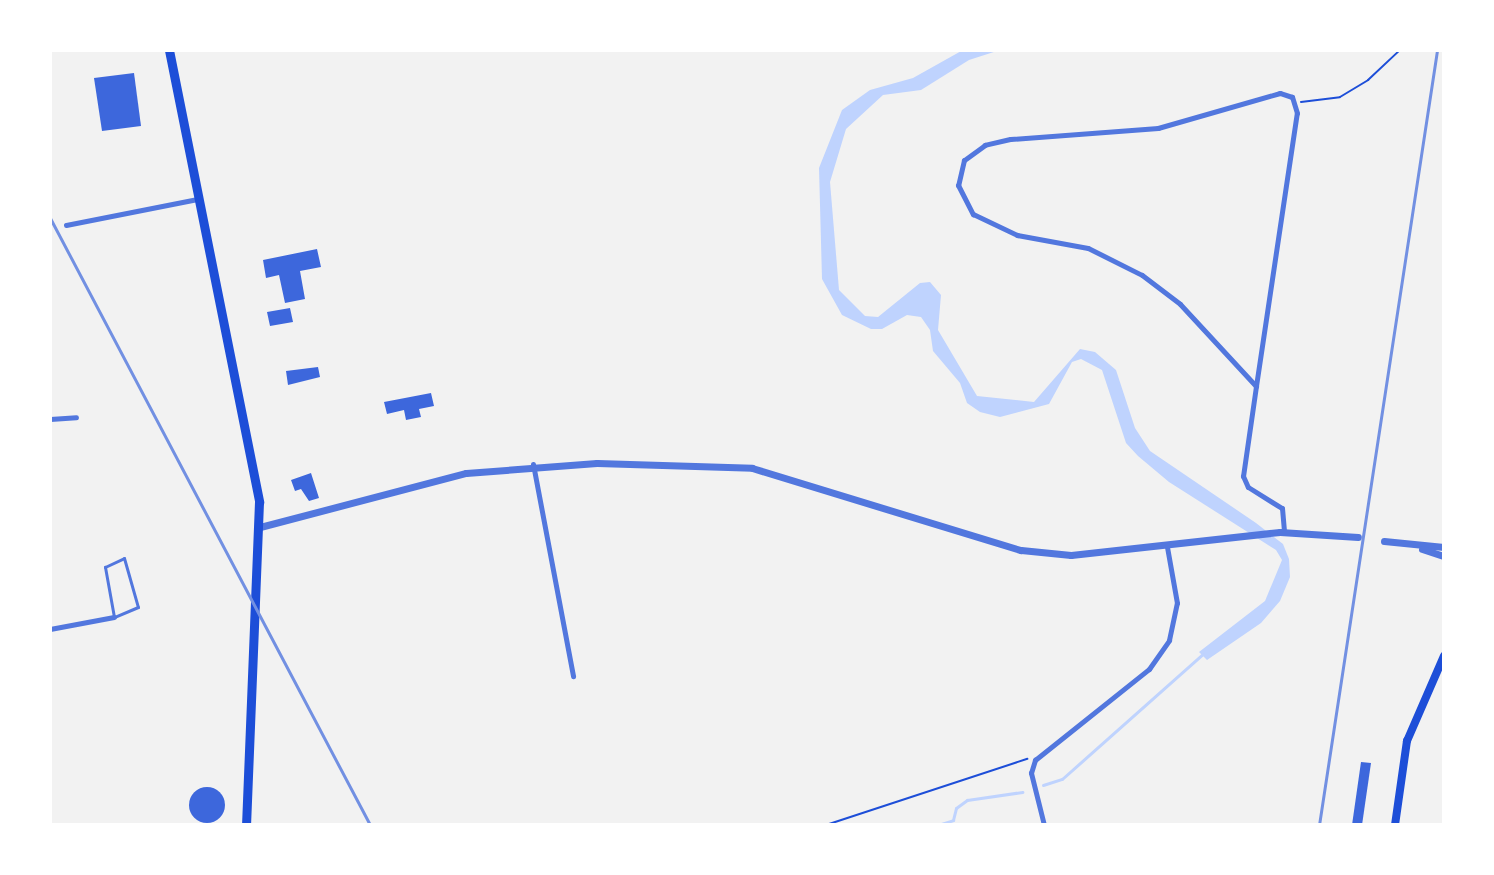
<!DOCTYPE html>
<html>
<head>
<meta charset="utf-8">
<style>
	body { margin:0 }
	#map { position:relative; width:1494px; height:875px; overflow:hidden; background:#f2f2f2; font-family:"Space Grotesk",sans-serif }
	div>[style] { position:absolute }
	.water>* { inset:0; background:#bfd3fe }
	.stream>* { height:3px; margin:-1.5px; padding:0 1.5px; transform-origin:1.5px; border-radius:1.5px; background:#bfd3fe }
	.building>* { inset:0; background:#3d67dc }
	.round { border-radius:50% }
	.path>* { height:2px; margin:-1px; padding:0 1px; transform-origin:1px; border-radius:1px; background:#1d4ed8 }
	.service>* { height:3px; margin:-1.5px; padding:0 1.5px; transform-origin:1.5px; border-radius:1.5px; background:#5277de }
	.minor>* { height:5px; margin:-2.5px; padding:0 2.5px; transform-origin:2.5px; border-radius:2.5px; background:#5277de }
	.tertiary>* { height:7px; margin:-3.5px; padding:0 3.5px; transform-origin:3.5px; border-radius:3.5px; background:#5277de }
	.secondary>* { height:8px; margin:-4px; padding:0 4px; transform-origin:4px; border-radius:4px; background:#1d4ed8 }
	.primary>* { height:9px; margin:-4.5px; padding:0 4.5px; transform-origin:4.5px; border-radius:4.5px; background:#1d4ed8 }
	.rail>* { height:3px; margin:-1.5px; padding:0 1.5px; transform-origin:1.5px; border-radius:1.5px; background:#7290e2 }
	span { translate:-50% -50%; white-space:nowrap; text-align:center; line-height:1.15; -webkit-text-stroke:6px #fff; paint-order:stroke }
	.frame { position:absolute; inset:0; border:52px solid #fff; pointer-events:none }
</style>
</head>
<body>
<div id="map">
	<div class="water">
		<i style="clip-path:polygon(963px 50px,1000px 50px,969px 60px,921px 90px,883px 95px,846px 129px,830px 182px,839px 290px,865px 316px,878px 317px,920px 283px,930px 282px,941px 295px,938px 330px,977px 396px,1034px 402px,1080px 349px,1095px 352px,1116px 370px,1135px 428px,1150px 451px,1256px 523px,1283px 544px,1289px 559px,1290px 577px,1280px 601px,1261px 623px,1207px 660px,1199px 652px,1265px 601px,1282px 560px,1276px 550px,1169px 482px,1138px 456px,1126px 443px,1102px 370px,1081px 359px,1072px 362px,1049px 404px,1000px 417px,980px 412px,967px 403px,960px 383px,933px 351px,930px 330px,921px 317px,907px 315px,882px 329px,871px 329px,842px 315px,822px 279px,819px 168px,842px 110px,870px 90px,913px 78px)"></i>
	</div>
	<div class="stream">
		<i style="left:1043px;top:785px;width:20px;rotate:-18deg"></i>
		<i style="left:1062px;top:779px;width:188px;rotate:-41.6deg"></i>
		<i style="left:938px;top:825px;width:16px;rotate:-18deg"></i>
		<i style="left:953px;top:820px;width:12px;rotate:-76deg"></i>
		<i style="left:956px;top:808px;width:14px;rotate:-36deg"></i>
		<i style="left:967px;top:800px;width:56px;rotate:-8.3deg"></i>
	</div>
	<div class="building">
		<i style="clip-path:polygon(134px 73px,141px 126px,102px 131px,94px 78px)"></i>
		<i style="clip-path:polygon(317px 249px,321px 267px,300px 271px,305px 299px,285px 303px,279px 275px,266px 278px,263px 260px)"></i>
		<i style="clip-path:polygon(290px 308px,293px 322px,270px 326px,267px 312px)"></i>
		<i style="clip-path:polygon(318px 367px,320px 377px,288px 385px,286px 371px)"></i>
		<i style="clip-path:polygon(431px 393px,434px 406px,419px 409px,421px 417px,406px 420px,404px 410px,387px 414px,384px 402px)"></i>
		<i style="clip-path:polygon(311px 473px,319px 498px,309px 501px,301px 489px,295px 491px,291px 480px)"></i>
		<i style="clip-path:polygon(1361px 762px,1371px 763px,1362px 825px,1352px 825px)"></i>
		<i class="round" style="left:189px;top:787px;width:36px;height:36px"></i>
	</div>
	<div class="path">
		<i style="left:1301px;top:102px;width:39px;rotate:-7deg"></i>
		<i style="left:1340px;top:97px;width:33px;rotate:-31deg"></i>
		<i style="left:1368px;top:80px;width:44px;rotate:-43.2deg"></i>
		<i style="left:826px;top:825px;width:212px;rotate:-18.2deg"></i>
	</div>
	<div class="service">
		<i style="left:124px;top:558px;width:51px;rotate:74.1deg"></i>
		<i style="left:138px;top:607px;width:26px;rotate:157deg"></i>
		<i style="left:114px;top:617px;width:51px;rotate:-100.2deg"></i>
		<i style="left:105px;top:567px;width:21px;rotate:-25deg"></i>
	</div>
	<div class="minor">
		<i style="left:66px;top:225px;width:134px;rotate:-11.2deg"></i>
		<i style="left:1256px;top:386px;width:276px;rotate:-81.5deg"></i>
		<i style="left:1297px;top:113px;width:17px;rotate:-107deg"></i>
		<i style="left:1292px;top:97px;width:13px;rotate:-162deg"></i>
		<i style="left:1280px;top:93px;width:127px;rotate:164deg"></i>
		<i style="left:1158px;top:128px;width:148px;rotate:175.7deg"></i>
		<i style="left:1010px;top:139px;width:26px;rotate:167deg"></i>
		<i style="left:985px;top:145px;width:26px;rotate:144deg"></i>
		<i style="left:964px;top:160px;width:26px;rotate:103deg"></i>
		<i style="left:958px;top:185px;width:33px;rotate:63deg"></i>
		<i style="left:973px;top:214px;width:49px;rotate:25.5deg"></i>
		<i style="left:1017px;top:235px;width:72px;rotate:10.4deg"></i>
		<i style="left:1088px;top:248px;width:60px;rotate:26.6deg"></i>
		<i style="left:1142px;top:275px;width:48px;rotate:37.3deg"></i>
		<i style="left:1180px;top:304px;width:112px;rotate:47.2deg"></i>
		<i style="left:1256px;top:386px;width:91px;rotate:98.2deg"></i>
		<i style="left:1243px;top:476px;width:12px;rotate:66deg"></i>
		<i style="left:1248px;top:487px;width:40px;rotate:32deg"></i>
		<i style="left:1282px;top:508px;width:23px;rotate:85deg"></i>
		<i style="left:50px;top:419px;width:26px;rotate:-4deg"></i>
		<i style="left:533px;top:464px;width:216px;rotate:79.3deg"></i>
		<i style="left:50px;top:629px;width:65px;rotate:-10.6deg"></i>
		<i style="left:1044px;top:825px;width:54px;rotate:-104deg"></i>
		<i style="left:1031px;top:773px;width:14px;rotate:-73deg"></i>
		<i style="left:1035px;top:760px;width:146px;rotate:-38.6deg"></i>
		<i style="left:1149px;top:669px;width:35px;rotate:-55deg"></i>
		<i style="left:1169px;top:640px;width:38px;rotate:-78deg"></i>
		<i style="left:1177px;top:603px;width:57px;rotate:-100.1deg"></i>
	</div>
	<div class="tertiary">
		<i style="left:260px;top:527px;width:213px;rotate:-14.7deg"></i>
		<i style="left:466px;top:473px;width:131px;rotate:-4.4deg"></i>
		<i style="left:597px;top:463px;width:155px;rotate:1.8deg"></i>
		<i style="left:752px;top:468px;width:281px;rotate:17deg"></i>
		<i style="left:1021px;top:550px;width:50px;rotate:5.7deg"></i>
		<i style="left:1071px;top:555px;width:210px;rotate:-6.3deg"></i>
		<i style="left:1280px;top:532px;width:78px;rotate:3.7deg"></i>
		<i style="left:1384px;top:541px;width:60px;rotate:5.7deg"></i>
		<i style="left:1422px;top:549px;width:23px;rotate:18deg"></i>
	</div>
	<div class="secondary">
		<i style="left:1395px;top:825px;width:85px;rotate:-81.9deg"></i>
		<i style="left:1407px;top:741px;width:93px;rotate:-66.5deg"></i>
	</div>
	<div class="primary">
		<i style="left:169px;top:50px;width:461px;rotate:78.7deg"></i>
		<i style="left:259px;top:502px;width:323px;rotate:92.3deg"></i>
	</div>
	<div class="rail">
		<i style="left:50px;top:218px;width:686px;rotate:62.2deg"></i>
		<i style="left:1319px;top:825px;width:784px;rotate:-81.34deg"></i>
	</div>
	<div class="frame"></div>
</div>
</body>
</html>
